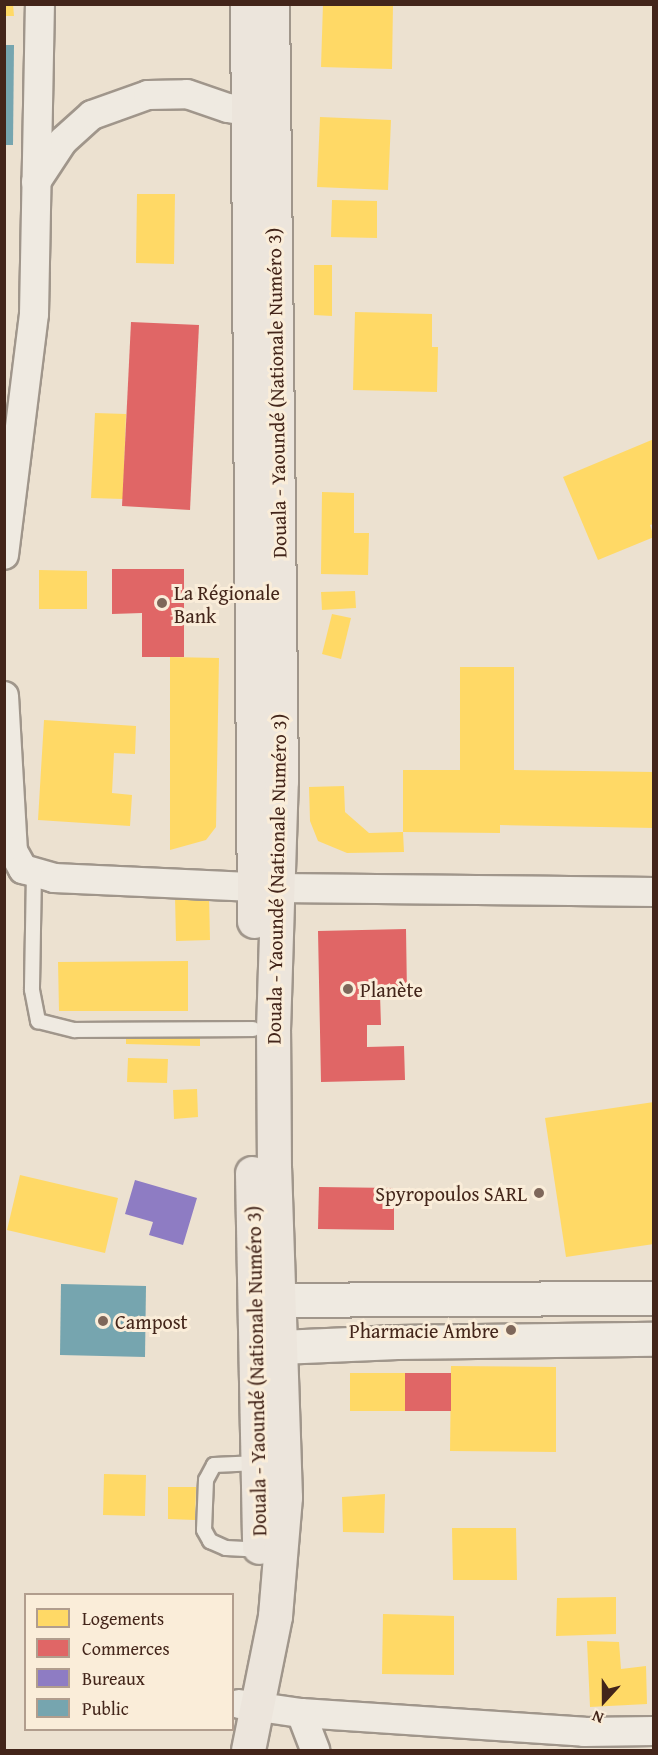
<!DOCTYPE html>
<html>
<head>
<meta charset="utf-8">
<style>
	body { margin:0 }
	#map { position:relative; width:658px; height:1755px; overflow:hidden; background:#ece1d0; font-family:"Gentium Book Plus",serif }
	div>[style] { position:absolute }
	.homes>* { inset:0; background:#ffd966 }
	.shops>* { inset:0; background:#e06666 }
	.offices>* { inset:0; background:#8e7cc3 }
	.public>* { inset:0; background:#76a5af }
	.roads { filter:drop-shadow(2px 0 #a0968b) drop-shadow(-2px 0 #a0968b) drop-shadow(0 2px #a0968b) drop-shadow(0 -2px #a0968b) }
	.service>* { height:14px; margin:-7px; padding:0 7px; transform-origin:7px; border-radius:7px; background:#efeae1 }
	.minor>* { height:28px; margin:-14px; padding:0 14px; transform-origin:14px; border-radius:14px; background:#efeae1 }
	.tertiary>* { height:33px; margin:-16.5px; padding:0 16.5px; transform-origin:16.5px; border-radius:16.5px; background:#efeae1 }
	.trunk>* { height:33px; margin:-16.5px; padding:0 16.5px; transform-origin:16.5px; border-radius:16.5px; background:#ece5dc }
	.dots>* { width:16px; height:16px; translate:-50% -50%; box-sizing:border-box; border:3px solid #faedd9; border-radius:50% }
	span { translate:-50% -50%; white-space:nowrap; text-align:center; line-height:1.15; -webkit-text-stroke:6px #faedd9; paint-order:stroke }
	.street-label { font-size:20px; color:#43251a }
	.poi-label { font-size:20px; color:#43251a }
	.left { translate:0 -50%; text-align:left }
	.right { translate:-100% -50%; text-align:right }
	.frame { position:absolute; inset:0; border:6px solid #43251a; pointer-events:none }
	.legend { position:absolute; left:24px; top:1593px; width:210px; height:138px; box-sizing:border-box; background:#faedd9; border:2px solid #b19d8d; margin:0; padding:8px 10px; list-style:none; font-size:18px; color:#43251a }
	.legend li { display:flex; align-items:center; gap:12px; height:30px }
	.legend b { width:30px; border:2px solid #b19d8d }
	.north { position:absolute; left:574px; top:1671px; width:60px; height:60px; -webkit-text-stroke:4px #faedd9; paint-order:stroke; rotate:201deg; font-size:16px; font-weight:700; line-height:24px; text-align:center; color:#43251a }
	.north::after { content:''; display:block; margin:auto; width:21px; height:27px; background:#43251a; clip-path:polygon(50% 0,100% 100%,50% 72%,0 100%) }
</style>
</head>
<body>
<div id="map">
	<div class="homes">
		<i style="clip-path:polygon(4px 4px,13px 4px,14px 16px,4px 16px)"></i>
		<i style="clip-path:polygon(323px 4px,393px 4px,392px 69px,321px 67px)"></i>
		<i style="clip-path:polygon(320px 117px,391px 120px,388px 190px,317px 187px)"></i>
		<i style="clip-path:polygon(137px 194px,175px 194px,174px 264px,136px 263px)"></i>
		<i style="clip-path:polygon(332px 200px,377px 201px,377px 238px,331px 237px)"></i>
		<i style="clip-path:polygon(314px 265px,332px 265px,332px 316px,314px 315px)"></i>
		<i style="clip-path:polygon(355px 312px,432px 314px,432px 347px,438px 347px,437px 392px,353px 390px)"></i>
		<i style="clip-path:polygon(95px 413px,126px 414px,123px 499px,91px 498px)"></i>
		<i style="clip-path:polygon(654px 439px,654px 524px,650px 525px,654px 537px,598px 560px,563px 477px)"></i>
		<i style="clip-path:polygon(322px 492px,354px 493px,354px 533px,369px 533px,368px 575px,321px 574px)"></i>
		<i style="clip-path:polygon(39px 570px,87px 571px,87px 609px,39px 609px)"></i>
		<i style="clip-path:polygon(355px 591px,356px 608px,322px 610px,321px 592px)"></i>
		<i style="clip-path:polygon(332px 614px,351px 618px,341px 659px,322px 654px)"></i>
		<i style="clip-path:polygon(170px 657px,219px 658px,216px 827px,206px 840px,170px 850px)"></i>
		<i style="clip-path:polygon(460px 667px,514px 667px,514px 770px,654px 772px,654px 828px,500px 825px,500px 833px,403px 832px,403px 770px,460px 770px)"></i>
		<i style="clip-path:polygon(44px 720px,136px 726px,135px 754px,114px 753px,112px 793px,132px 795px,130px 826px,38px 820px)"></i>
		<i style="clip-path:polygon(344px 786px,345px 812px,369px 833px,403px 832px,404px 852px,347px 853px,318px 841px,310px 821px,309px 787px)"></i>
		<i style="clip-path:polygon(209px 895px,210px 940px,176px 941px,175px 896px)"></i>
		<i style="clip-path:polygon(188px 961px,188px 1011px,59px 1011px,58px 962px)"></i>
		<i style="clip-path:polygon(126px 1034px,200px 1035px,200px 1046px,126px 1044px)"></i>
		<i style="clip-path:polygon(128px 1058px,168px 1059px,167px 1083px,127px 1082px)"></i>
		<i style="clip-path:polygon(197px 1089px,198px 1117px,174px 1119px,173px 1090px)"></i>
		<i style="clip-path:polygon(654px 1102px,654px 1244px,566px 1257px,545px 1118px)"></i>
		<i style="clip-path:polygon(20px 1175px,118px 1198px,105px 1253px,7px 1230px)"></i>
		<i style="clip-path:polygon(451px 1366px,556px 1367px,556px 1452px,450px 1451px)"></i>
		<i style="clip-path:polygon(350px 1373px,405px 1373px,405px 1411px,350px 1411px)"></i>
		<i style="clip-path:polygon(104px 1474px,146px 1475px,145px 1516px,103px 1515px)"></i>
		<i style="clip-path:polygon(168px 1487px,196px 1487px,195px 1520px,168px 1519px)"></i>
		<i style="clip-path:polygon(385px 1494px,384px 1533px,343px 1532px,342px 1497px)"></i>
		<i style="clip-path:polygon(452px 1528px,516px 1528px,517px 1580px,453px 1580px)"></i>
		<i style="clip-path:polygon(616px 1597px,616px 1634px,556px 1636px,557px 1598px)"></i>
		<i style="clip-path:polygon(383px 1614px,454px 1616px,454px 1675px,382px 1674px)"></i>
		<i style="clip-path:polygon(587px 1641px,619px 1642px,621px 1669px,646px 1666px,647px 1704px,590px 1707px)"></i>
	</div>
	<div class="shops">
		<i style="clip-path:polygon(131px 322px,199px 325px,190px 510px,122px 506px)"></i>
		<i style="clip-path:polygon(112px 569px,184px 569px,184px 657px,142px 657px,142px 613px,112px 614px)"></i>
		<i style="clip-path:polygon(406px 929px,407px 994px,380px 994px,381px 1025px,367px 1025px,367px 1047px,404px 1046px,405px 1080px,321px 1082px,318px 931px)"></i>
		<i style="clip-path:polygon(319px 1187px,394px 1188px,394px 1230px,318px 1229px)"></i>
		<i style="clip-path:polygon(405px 1373px,451px 1373px,451px 1411px,405px 1411px)"></i>
	</div>
	<div class="offices">
		<i style="clip-path:polygon(135px 1180px,197px 1198px,183px 1245px,149px 1235px,153px 1222px,125px 1214px)"></i>
	</div>
	<div class="public">
		<i style="clip-path:polygon(4px 45px,14px 45px,13px 145px,4px 145px)"></i>
		<i style="clip-path:polygon(61px 1284px,146px 1286px,145px 1357px,60px 1355px)"></i>
	</div>
	<div class="roads">
		<div class="service">
			<i style="left:34px;top:872px;width:118px;rotate:91deg"></i>
			<i style="left:32px;top:990px;width:32px;rotate:79deg"></i>
			<i style="left:38px;top:1021px;width:38px;rotate:14deg"></i>
			<i style="left:75px;top:1030px;width:178px;rotate:-0.3deg"></i>
			<i style="left:258px;top:1463px;width:44px;rotate:177.4deg"></i>
			<i style="left:214px;top:1465px;width:17px;rotate:118deg"></i>
			<i style="left:206px;top:1480px;width:50px;rotate:92.3deg"></i>
			<i style="left:204px;top:1530px;width:13px;rotate:61deg"></i>
			<i style="left:210px;top:1541px;width:17px;rotate:24deg"></i>
			<i style="left:226px;top:1548px;width:33px;rotate:3deg"></i>
		</div>
		<div class="minor">
			<i style="left:36px;top:182px;width:49px;rotate:-56.6deg"></i>
			<i style="left:63px;top:141px;width:39px;rotate:-42deg"></i>
			<i style="left:92px;top:115px;width:59px;rotate:-19.7deg"></i>
			<i style="left:148px;top:95px;width:39px;rotate:-1deg"></i>
			<i style="left:187px;top:94px;width:43px;rotate:18.9deg"></i>
			<i style="left:228px;top:108px;width:41px;rotate:9.9deg"></i>
			<i style="left:4px;top:555px;width:243px;rotate:-82.9deg"></i>
			<i style="left:34px;top:314px;width:310px;rotate:-88.9deg"></i>
			<i style="left:4px;top:696px;width:155px;rotate:86.7deg"></i>
			<i style="left:13px;top:851px;width:21px;rotate:61deg"></i>
			<i style="left:23px;top:869px;width:32px;rotate:16deg"></i>
			<i style="left:54px;top:878px;width:223px;rotate:2.6deg"></i>
			<i style="left:277px;top:888px;width:377px;rotate:0.6deg"></i>
			<i style="left:239px;top:1704px;width:63px;rotate:8.3deg"></i>
			<i style="left:301px;top:1713px;width:284px;rotate:3.8deg"></i>
			<i style="left:584px;top:1732px;width:70px;rotate:-0.8deg"></i>
			<i style="left:301px;top:1713px;width:40px;rotate:69deg"></i>
		</div>
		<div class="tertiary">
			<i style="left:255px;top:1300px;width:399px;rotate:-0.3deg"></i>
			<i style="left:256px;top:1348px;width:141px;rotate:-2.4deg"></i>
			<i style="left:397px;top:1342px;width:257px;rotate:-0.7deg"></i>
		</div>
		<div class="trunk">
			<i style="left:247px;top:4px;width:917px;rotate:89.56deg"></i>
			<i style="left:252px;top:1173px;width:374px;rotate:88.9deg"></i>
			<i style="left:248px;top:1750px;width:137px;rotate:-78.6deg"></i>
			<i style="left:275px;top:1616px;width:119px;rotate:-85.2deg"></i>
			<i style="left:285px;top:1497px;width:329px;rotate:-91.9deg"></i>
			<i style="left:274px;top:1168px;width:138px;rotate:-90.4deg"></i>
			<i style="left:273px;top:1030px;width:249px;rotate:-88.2deg"></i>
			<i style="left:281px;top:781px;width:777px;rotate:-90.66deg"></i>
		</div>
	</div>
	<div class="dots">
		<i style="left:162px;top:603px;background:#7e675a"></i>
		<i style="left:348px;top:989px;background:#7e675a"></i>
		<i style="left:539px;top:1193px;background:#7e675a"></i>
		<i style="left:103px;top:1321px;background:#7e675a"></i>
		<i style="left:511px;top:1330px;background:#7e675a"></i>
	</div>
	<div class="street-label">
		<span style="left:276px;top:393px;rotate:-91deg">Douala - Yaoundé (Nationale Numéro 3)</span>
		<span style="left:276px;top:879px;rotate:-89deg">Douala - Yaoundé (Nationale Numéro 3)</span>
		<span style="left:256px;top:1371px;rotate:-91deg">Douala - Yaoundé (Nationale Numéro 3)</span>
	</div>
	<div class="poi-label">
		<span class="left" style="left:174px;top:604px">La Régionale<br>Bank</span>
		<span class="left" style="left:360px;top:989px">Planète</span>
		<span class="right" style="left:527px;top:1193px">Spyropoulos SARL</span>
		<span class="left" style="left:115px;top:1321px">Campost</span>
		<span class="right" style="left:499px;top:1330px">Pharmacie Ambre</span>
	</div>
	<div class="frame"></div>
	<ul class="legend">
	<li><b style="height:16px;background:#ffd966"></b>Logements</li>
	<li><b style="height:16px;background:#e06666"></b>Commerces</li>
	<li><b style="height:16px;background:#8e7cc3"></b>Bureaux</li>
	<li><b style="height:16px;background:#76a5af"></b>Public</li>
	</ul>
	<div class="north">N</div>
</div>
</body>
</html>
